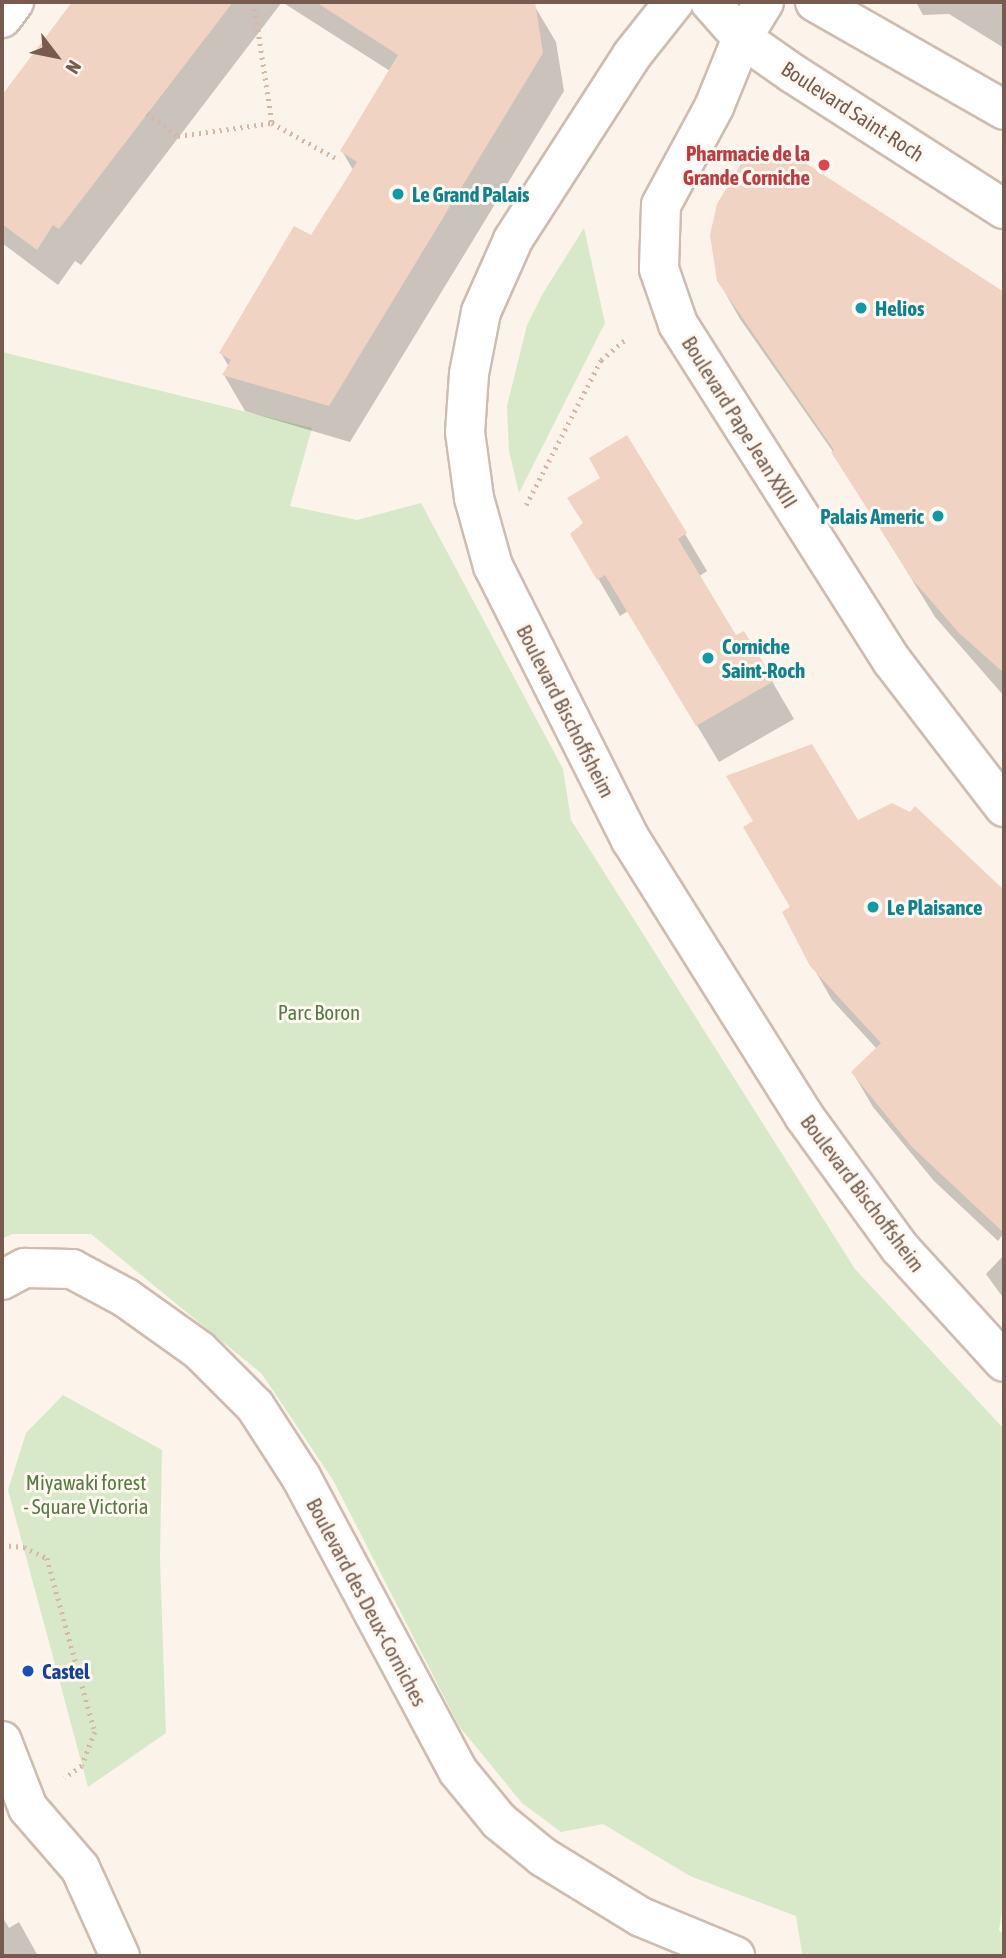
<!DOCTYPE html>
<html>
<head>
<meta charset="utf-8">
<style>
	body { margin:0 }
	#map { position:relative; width:1006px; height:1958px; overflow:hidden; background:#fcf4ea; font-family:"Asap Condensed",sans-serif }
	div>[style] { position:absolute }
	.green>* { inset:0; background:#d7e9c8 }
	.shadow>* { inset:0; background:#0003 }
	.building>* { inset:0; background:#f0d3c3 }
	.path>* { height:4.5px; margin-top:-2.25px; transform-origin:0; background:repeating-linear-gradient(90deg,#d6b6a5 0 2px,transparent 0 7px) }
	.roads { filter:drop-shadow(2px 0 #cebcb0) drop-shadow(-2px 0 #cebcb0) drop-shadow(0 2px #cebcb0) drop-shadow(0 -2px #cebcb0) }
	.street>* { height:38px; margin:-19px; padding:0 19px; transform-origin:19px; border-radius:19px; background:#fff }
	.secondary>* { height:38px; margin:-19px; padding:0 19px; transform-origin:19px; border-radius:19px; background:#fff }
	.dots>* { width:19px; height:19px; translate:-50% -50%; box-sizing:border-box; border:4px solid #fef8f0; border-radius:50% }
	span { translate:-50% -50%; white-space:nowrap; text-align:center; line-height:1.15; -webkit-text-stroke:6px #fef8f0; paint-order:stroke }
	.street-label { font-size:21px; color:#765b4e }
	.health-label { font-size:21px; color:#be3a42; font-weight:700 }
	.right { translate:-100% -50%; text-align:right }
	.culture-label { font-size:21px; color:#0d838f; font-weight:700 }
	.left { translate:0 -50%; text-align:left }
	.park-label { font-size:21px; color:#577b46 }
	.transit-label { font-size:21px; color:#164399; font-weight:700 }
	.frame { position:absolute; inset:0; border:4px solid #765b4e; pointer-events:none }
	.north { position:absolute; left:21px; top:21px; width:70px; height:70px; -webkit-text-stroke:5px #fef8f0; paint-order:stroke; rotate:122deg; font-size:19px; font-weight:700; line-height:28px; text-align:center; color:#765b4e }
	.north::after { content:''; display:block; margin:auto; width:24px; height:32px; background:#765b4e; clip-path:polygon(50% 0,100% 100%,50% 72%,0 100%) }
</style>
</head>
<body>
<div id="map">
	<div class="green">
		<i style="clip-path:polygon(584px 228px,605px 323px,519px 493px,509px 451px,507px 406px,527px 325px,543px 293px)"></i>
		<i style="clip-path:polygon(2px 352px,312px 428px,290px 506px,357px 520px,421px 503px,563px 769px,571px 820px,855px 1269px,1004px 1429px,1004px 1899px,999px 1930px,1004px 1936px,1004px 1956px,805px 1956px,802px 1953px,796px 1916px,690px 1876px,603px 1824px,561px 1832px,522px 1803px,459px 1726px,333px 1480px,262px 1374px,91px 1234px,12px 1234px,2px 1239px)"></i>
		<i style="clip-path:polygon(63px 1395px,162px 1450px,160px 1558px,166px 1733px,88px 1787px,8px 1490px,26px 1433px)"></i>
	</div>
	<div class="shadow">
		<i style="clip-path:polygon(74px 2px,530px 2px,534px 5px,556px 42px,564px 91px,350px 442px,245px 411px,224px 375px,229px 367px,221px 353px,312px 238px,353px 170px,342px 151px,390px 71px,282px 2px,81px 265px,75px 261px,58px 285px,2px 243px,2px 98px)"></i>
		<i style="clip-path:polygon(916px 2px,1004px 2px,1004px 48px,949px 14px,923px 15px)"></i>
		<i style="clip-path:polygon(787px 153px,1004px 294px,1004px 476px,988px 467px,1004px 487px,1004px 696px,935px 617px,836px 456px,740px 319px,718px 280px)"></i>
		<i style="clip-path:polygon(572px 534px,685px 534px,707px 571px,698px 577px,735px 637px,744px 633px,794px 719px,719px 762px,628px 611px,620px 616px)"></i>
		<i style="clip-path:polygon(916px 808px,1004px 891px,1004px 1233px,998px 1241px,934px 1181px,873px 1107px,853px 1073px,877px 1049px,832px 1000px,812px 965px,792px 908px,857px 822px,910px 814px)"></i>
		<i style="clip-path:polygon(1004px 1255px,1004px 1299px,986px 1274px)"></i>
		<i style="clip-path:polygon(2px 1916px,9px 1928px,19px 1922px,38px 1956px,2px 1956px)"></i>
	</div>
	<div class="building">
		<i style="clip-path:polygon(72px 2px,233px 2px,59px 229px,53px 225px,37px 250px,2px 224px,2px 95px)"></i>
		<i style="clip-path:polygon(316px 2px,535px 2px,543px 53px,329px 406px,222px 375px,231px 360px,219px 353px,294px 226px,311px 235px,357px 162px,340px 151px,398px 55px)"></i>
		<i style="clip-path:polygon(787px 151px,1004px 292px,1004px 673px,959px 633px,912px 579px,831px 452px,834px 450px,717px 281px,710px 235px,717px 204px,742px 162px)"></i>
		<i style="clip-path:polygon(627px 435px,687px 533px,678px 539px,736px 635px,744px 631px,774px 681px,696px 726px,605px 575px,597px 580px,570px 534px,583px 523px,567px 498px,600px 478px,589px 458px)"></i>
		<i style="clip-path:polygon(812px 744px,858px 820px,892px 803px,910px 812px,915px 806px,1004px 890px,1004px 1233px,912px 1147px,851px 1072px,881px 1043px,810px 966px,782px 912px,790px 907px,743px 827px,753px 821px,726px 776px)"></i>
	</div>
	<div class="path">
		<i style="left:254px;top:2px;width:122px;rotate:81.5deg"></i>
		<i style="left:272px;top:123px;width:77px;rotate:28.9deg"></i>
		<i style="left:147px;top:113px;width:39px;rotate:37deg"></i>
		<i style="left:178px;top:136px;width:95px;rotate:-7.9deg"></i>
		<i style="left:526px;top:505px;width:163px;rotate:-62.7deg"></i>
		<i style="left:601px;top:360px;width:33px;rotate:-40deg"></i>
		<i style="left:2px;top:1545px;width:22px;rotate:5deg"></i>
		<i style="left:24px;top:1547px;width:25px;rotate:26deg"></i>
		<i style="left:47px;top:1558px;width:180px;rotate:74.6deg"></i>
		<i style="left:95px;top:1732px;width:36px;rotate:111deg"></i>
		<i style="left:82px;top:1766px;width:21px;rotate:145deg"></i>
	</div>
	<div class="roads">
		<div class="street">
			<i style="left:764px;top:2px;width:42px;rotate:121.4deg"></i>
			<i style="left:742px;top:38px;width:74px;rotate:112.1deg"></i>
			<i style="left:714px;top:107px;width:111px;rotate:118.4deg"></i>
			<i style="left:661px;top:205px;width:64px;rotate:91.8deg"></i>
			<i style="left:659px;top:269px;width:58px;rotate:70.9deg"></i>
			<i style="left:678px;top:324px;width:399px;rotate:57.6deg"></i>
			<i style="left:892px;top:661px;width:184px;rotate:52.5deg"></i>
			<i style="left:2px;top:18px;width:20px;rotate:-53deg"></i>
			<i style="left:2px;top:1280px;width:26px;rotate:-28deg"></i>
			<i style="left:25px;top:1268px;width:47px;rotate:1.2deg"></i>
			<i style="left:72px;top:1269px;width:61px;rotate:28.2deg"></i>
			<i style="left:126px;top:1298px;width:90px;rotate:35.5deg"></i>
			<i style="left:199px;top:1350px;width:79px;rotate:45deg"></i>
			<i style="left:255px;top:1406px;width:85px;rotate:57.1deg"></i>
			<i style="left:301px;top:1477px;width:333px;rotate:61.9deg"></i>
			<i style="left:458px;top:1771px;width:65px;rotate:50.6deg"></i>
			<i style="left:499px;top:1821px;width:57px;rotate:39.3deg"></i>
			<i style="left:543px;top:1857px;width:115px;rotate:31.5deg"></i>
			<i style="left:641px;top:1917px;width:102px;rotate:22.5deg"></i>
			<i style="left:2px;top:1741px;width:72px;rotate:68.8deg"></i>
			<i style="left:28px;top:1808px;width:79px;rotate:49.1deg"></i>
			<i style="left:80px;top:1868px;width:97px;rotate:65.6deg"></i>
		</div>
		<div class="secondary">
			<i style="left:674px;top:2px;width:68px;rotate:128.4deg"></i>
			<i style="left:632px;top:55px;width:220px;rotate:122.8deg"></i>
			<i style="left:513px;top:240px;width:79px;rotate:114deg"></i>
			<i style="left:481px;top:312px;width:63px;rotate:101deg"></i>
			<i style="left:469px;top:374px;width:58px;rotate:93.9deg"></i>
			<i style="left:465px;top:432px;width:67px;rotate:82.2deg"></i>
			<i style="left:474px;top:498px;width:71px;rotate:74.4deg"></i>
			<i style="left:493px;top:566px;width:307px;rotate:63.3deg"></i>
			<i style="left:631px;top:840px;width:326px;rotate:57.9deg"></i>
			<i style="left:804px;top:1116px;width:163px;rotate:54deg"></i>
			<i style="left:900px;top:1248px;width:154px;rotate:47.6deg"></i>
			<i style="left:710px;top:2px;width:48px;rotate:48.4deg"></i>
			<i style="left:742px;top:38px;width:61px;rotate:35deg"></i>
			<i style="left:792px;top:73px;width:252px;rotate:32.7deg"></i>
			<i style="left:815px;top:2px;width:218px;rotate:29.7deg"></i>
		</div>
	</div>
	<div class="dots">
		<i style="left:824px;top:165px;background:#e0444e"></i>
		<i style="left:398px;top:194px;background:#0f9aa8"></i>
		<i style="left:861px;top:308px;background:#0f9aa8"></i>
		<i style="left:938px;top:516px;background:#0f9aa8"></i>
		<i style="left:708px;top:658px;background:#0f9aa8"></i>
		<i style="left:873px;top:907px;background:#0f9aa8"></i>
		<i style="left:28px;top:1671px;background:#1a4fb4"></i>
	</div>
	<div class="street-label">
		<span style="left:853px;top:111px;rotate:33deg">Boulevard Saint-Roch</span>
		<span style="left:740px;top:422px;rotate:58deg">Boulevard Pape Jean XXIII</span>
		<span style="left:566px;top:711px;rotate:63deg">Boulevard Bischoffsheim</span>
		<span style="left:863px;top:1193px;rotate:53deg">Boulevard Bischoffsheim</span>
		<span style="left:367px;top:1602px;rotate:62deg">Boulevard des Deux-Corniches</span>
	</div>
	<div class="health-label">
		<span class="right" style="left:810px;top:165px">Pharmacie de la<br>Grande Corniche</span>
	</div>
	<div class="culture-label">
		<span class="left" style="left:412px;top:194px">Le Grand Palais</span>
		<span class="left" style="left:875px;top:308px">Helios</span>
		<span class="right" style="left:924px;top:516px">Palais Americ</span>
		<span class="left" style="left:722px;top:658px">Corniche<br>Saint-Roch</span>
		<span class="left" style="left:887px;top:907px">Le Plaisance</span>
	</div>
	<div class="park-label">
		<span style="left:319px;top:1012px">Parc Boron</span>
		<span style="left:86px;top:1494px">Miyawaki forest<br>- Square Victoria</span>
	</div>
	<div class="transit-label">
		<span class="left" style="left:42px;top:1671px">Castel</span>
	</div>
	<div class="frame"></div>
	<div class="north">N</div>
</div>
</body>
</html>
